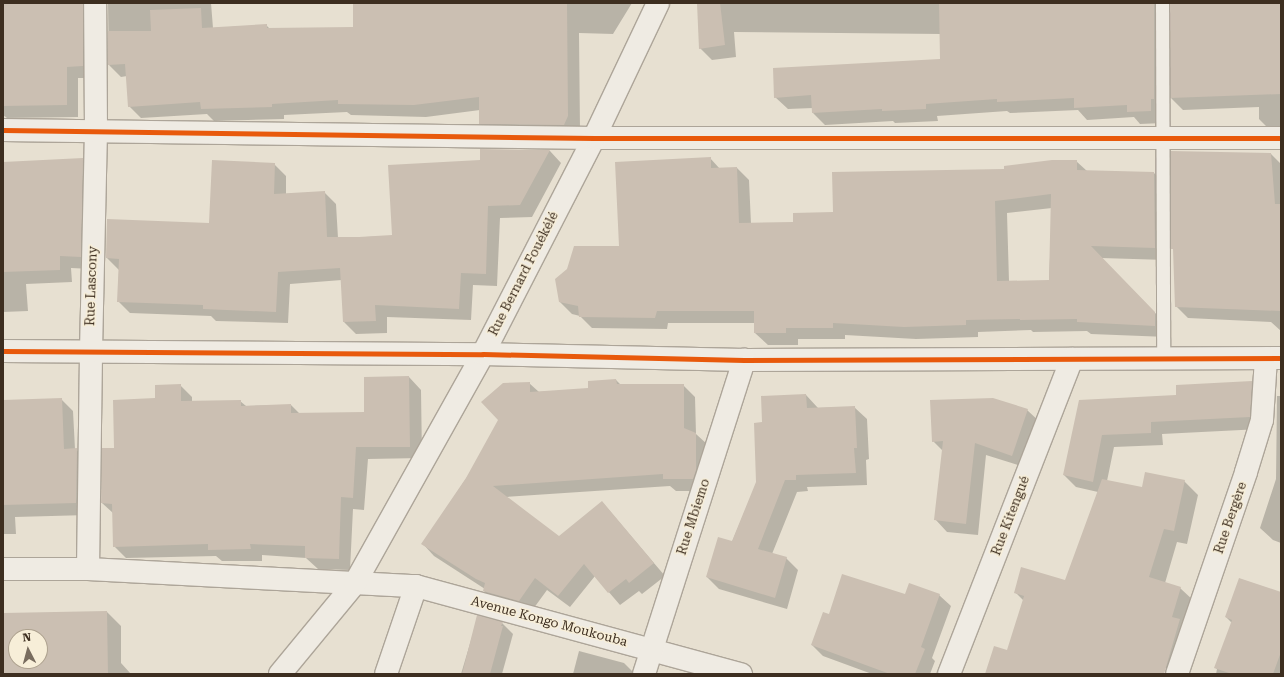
<!DOCTYPE html>
<html>
<head>
<meta charset="utf-8">
<style>
	body { margin:0 }
	#map { position:relative; width:1284px; height:677px; overflow:hidden; background:#e7e0d1; font-family:"Roboto Serif",serif }
	div>[style] { position:absolute }
	.shadow>* { inset:0; background:#0003 }
	.building>* { inset:0; background:#cbbfb2 }
	.roads { filter:drop-shadow(1px 0 #ada599) drop-shadow(-1px 0 #ada599) drop-shadow(0 1px #ada599) drop-shadow(0 -1px #ada599) }
	.lane>* { height:13px; margin:-6.5px; padding:0 6.5px; transform-origin:6.5px; border-radius:6.5px; background:#efebe3 }
	.street>* { height:22px; margin:-11px; padding:0 11px; transform-origin:11px; border-radius:11px; background:#efebe3 }
	.cycleway>* { height:5px; margin:-2.5px; padding:0 2.5px; transform-origin:2.5px; border-radius:2.5px; background:#e8590c }
	span { translate:-50% -50%; white-space:nowrap; text-align:center; line-height:1.15; -webkit-text-stroke:3px #f7eed8; paint-order:stroke }
	.street-label { font-size:13px; color:#3d2e20 }
	.frame { position:absolute; inset:0; border:4px solid #3d2e20; pointer-events:none }
	.north { position:absolute; left:8px; top:629px; width:40px; height:40px; box-sizing:border-box; background:#f7eed8; border:1px solid #ada18e; border-radius:50%; rotate:354deg; font-size:11px; font-weight:700; line-height:16px; text-align:center; color:#3d2e20 }
	.north::after { content:''; display:block; margin:auto; width:14px; height:18px; background:#786c5e; clip-path:polygon(50% 0,100% 100%,50% 72%,0 100%) }
</style>
</head>
<body>
<div id="map">
	<div class="shadow">
		<i style="clip-path:polygon(3px 3px,104px 3px,95px 78px,78px 78px,78px 117px,7px 118px,3px 115px)"></i>
		<i style="clip-path:polygon(108px 3px,211px 3px,213px 28px,266px 25px,270px 29px,354px 28px,354px 3px,632px 3px,613px 34px,579px 33px,580px 129px,492px 136px,480px 124px,480px 110px,426px 117px,351px 115px,347px 112px,284px 115px,284px 119px,214px 121px,207px 114px,141px 118px,129px 106px,127px 76px,121px 77px,109px 65px)"></i>
		<i style="clip-path:polygon(698px 3px,1281px 3px,1281px 131px,1271px 131px,1259px 119px,1259px 107px,1183px 110px,1171px 98px,1171px 6px,1166px 15px,1163px 123px,1140px 124px,1134px 117px,1087px 120px,1078px 110px,1010px 113px,1007px 111px,937px 116px,938px 121px,895px 123px,893px 121px,825px 125px,813px 113px,813px 108px,788px 109px,775px 97px,941px 60px,941px 34px,734px 32px,736px 57px,712px 60px,700px 48px)"></i>
		<i style="clip-path:polygon(481px 150px,550px 151px,561px 163px,532px 217px,500px 218px,497px 286px,473px 285px,471px 320px,387px 317px,387px 333px,356px 334px,344px 322px,342px 280px,290px 284px,288px 323px,216px 321px,211px 316px,130px 313px,118px 301px,119px 270px,107px 258px,210px 224px,274px 164px,286px 176px,286px 194px,324px 192px,336px 204px,338px 238px,393px 236px,481px 161px)"></i>
		<i style="clip-path:polygon(1271px 154px,1281px 164px,1281px 331px,1271px 322px,1188px 318px,1176px 306px,1174px 250px,1172px 248px)"></i>
		<i style="clip-path:polygon(evenodd,710px 158px,720px 169px,737px 168px,749px 180px,751px 224px,794px 223px,1005px 170px,1076px 161px,1087px 171px,1154px 173px,1166px 185px,1166px 260px,1101px 258px,1167px 325px,1167px 337px,1091px 334px,1087px 331px,1033px 332px,1031px 330px,978px 332px,978px 337px,916px 339px,845px 335px,845px 339px,798px 339px,798px 345px,768px 345px,755px 333px,755px 323px,668px 323px,667px 329px,592px 328px,580px 316px,572px 314px,560px 302px,621px 247px,710px 158px,1052px 208px,1049px 281px,1009px 281px,1007px 213px,1052px 208px)"></i>
		<i style="clip-path:polygon(82px 159px,95px 171px,92px 269px,71px 268px,72px 282px,26px 284px,28px 311px,3px 312px,3px 163px)"></i>
		<i style="clip-path:polygon(409px 377px,421px 390px,422px 458px,368px 459px,364px 510px,353px 509px,350px 570px,318px 569px,306px 558px,262px 555px,262px 561px,222px 561px,216px 556px,126px 558px,114px 546px,113px 513px,102px 503px,115px 449px,156px 399px,180px 385px,192px 397px,192px 402px,240px 401px,246px 406px,291px 405px,300px 414px,365px 413px)"></i>
		<i style="clip-path:polygon(616px 380px,621px 385px,683px 385px,695px 397px,696px 434px,708px 445px,705px 491px,676px 491px,670px 486px,506px 497px,559px 537px,602px 502px,665px 576px,642px 594px,639px 591px,620px 605px,595px 576px,570px 607px,547px 590px,531px 612px,496px 603px,484px 591px,485px 589px,434px 556px,423px 544px,529px 383px,539px 392px,590px 389px)"></i>
		<i style="clip-path:polygon(1252px 382px,1264px 394px,1261px 429px,1162px 434px,1163px 445px,1114px 447px,1107px 481px,1143px 489px,1184px 481px,1198px 495px,1187px 544px,1177px 542px,1165px 583px,1180px 588px,1194px 601px,1172px 671px,1162px 667px,1159px 674px,985px 674px,1008px 651px,1024px 601px,1015px 592px,1066px 581px,1098px 492px,1076px 487px,1064px 475px,1080px 401px,1177px 396px)"></i>
		<i style="clip-path:polygon(806px 395px,818px 408px,854px 407px,867px 419px,869px 459px,866px 460px,867px 485px,807px 487px,808px 491px,797px 492px,772px 554px,786px 558px,798px 570px,787px 609px,719px 589px,707px 577px,732px 542px,757px 482px,763px 423px)"></i>
		<i style="clip-path:polygon(1277px 396px,1281px 396px,1281px 543px,1273px 540px,1260px 528px,1276px 479px)"></i>
		<i style="clip-path:polygon(61px 399px,73px 411px,75px 449px,89px 461px,88px 515px,15px 517px,16px 534px,3px 534px,3px 404px)"></i>
		<i style="clip-path:polygon(1027px 410px,1040px 422px,1024px 467px,986px 455px,978px 535px,947px 532px,935px 519px,943px 451px,933px 441px)"></i>
		<i style="clip-path:polygon(1281px 593px,1281px 674px,1216px 674px,1217px 669px,1216px 668px,1232px 623px,1226px 617px)"></i>
		<i style="clip-path:polygon(939px 595px,951px 606px,932px 658px,935px 661px,930px 674px,872px 674px,823px 656px,812px 645px,830px 615px)"></i>
		<i style="clip-path:polygon(evenodd,107px 612px,121px 626px,121px 663px,131px 674px,3px 674px,3px 614px,107px 612px,16px 637px,40px 637px,40px 661px,16px 661px,16px 637px)"></i>
		<i style="clip-path:polygon(478px 617px,502px 623px,513px 634px,502px 674px,461px 674px)"></i>
		<i style="clip-path:polygon(579px 651px,624px 663px,635px 674px,573px 674px)"></i>
	</div>
	<div class="building">
		<i style="clip-path:polygon(3px 3px,83px 3px,83px 66px,67px 67px,67px 105px,3px 106px)"></i>
		<i style="clip-path:polygon(353px 3px,567px 3px,568px 116px,564px 125px,479px 124px,479px 97px,414px 105px,338px 104px,338px 100px,272px 104px,272px 107px,201px 109px,200px 102px,128px 107px,125px 64px,108px 65px,108px 31px,151px 31px,150px 10px,201px 8px,202px 28px,267px 24px,267px 28px,353px 27px)"></i>
		<i style="clip-path:polygon(697px 3px,720px 3px,725px 45px,699px 49px)"></i>
		<i style="clip-path:polygon(939px 3px,1154px 3px,1154px 99px,1151px 99px,1151px 111px,1127px 112px,1127px 105px,1074px 108px,1074px 98px,997px 102px,997px 99px,926px 104px,926px 109px,882px 111px,882px 109px,812px 113px,811px 95px,774px 98px,773px 68px,940px 59px)"></i>
		<i style="clip-path:polygon(1170px 3px,1281px 3px,1281px 94px,1170px 98px)"></i>
		<i style="clip-path:polygon(480px 149px,550px 150px,520px 205px,488px 206px,486px 274px,461px 273px,459px 309px,375px 305px,376px 321px,343px 322px,340px 268px,278px 272px,276px 312px,203px 309px,203px 305px,117px 302px,119px 259px,106px 258px,107px 219px,209px 223px,212px 160px,275px 163px,274px 194px,325px 191px,327px 237px,359px 237px,392px 235px,388px 165px,480px 160px)"></i>
		<i style="clip-path:polygon(1170px 151px,1271px 153px,1275px 204px,1281px 204px,1281px 311px,1175px 307px,1173px 249px,1171px 249px)"></i>
		<i style="clip-path:polygon(evenodd,711px 157px,711px 168px,737px 167px,739px 223px,793px 222px,793px 213px,833px 212px,832px 172px,1004px 169px,1004px 166px,1052px 160px,1077px 160px,1077px 170px,1154px 172px,1155px 248px,1091px 246px,1155px 312px,1155px 326px,1077px 322px,1077px 319px,1020px 320px,1020px 319px,966px 320px,966px 325px,904px 327px,833px 323px,833px 328px,786px 328px,786px 333px,754px 333px,754px 311px,657px 311px,655px 318px,579px 317px,578px 306px,559px 302px,555px 279px,567px 269px,574px 246px,619px 246px,615px 162px,711px 157px,1051px 194px,1049px 280px,997px 281px,995px 201px,1051px 194px)"></i>
		<i style="clip-path:polygon(83px 158px,81px 257px,60px 256px,60px 270px,3px 272px,3px 162px)"></i>
		<i style="clip-path:polygon(409px 376px,410px 447px,356px 447px,353px 498px,341px 497px,339px 559px,305px 558px,305px 546px,250px 544px,251px 549px,208px 550px,208px 544px,113px 547px,112px 504px,101px 503px,102px 448px,114px 448px,113px 400px,155px 398px,155px 385px,181px 384px,181px 401px,241px 400px,241px 406px,291px 404px,291px 413px,364px 412px,364px 377px)"></i>
		<i style="clip-path:polygon(616px 379px,617px 384px,684px 384px,684px 428px,696px 433px,696px 470px,693px 479px,663px 479px,663px 474px,493px 486px,559px 536px,602px 501px,654px 563px,629px 583px,626px 579px,608px 593px,584px 564px,558px 596px,535px 578px,519px 601px,483px 591px,485px 583px,476px 579px,421px 544px,466px 478px,498px 420px,481px 402px,503px 383px,530px 382px,530px 392px,588px 388px,588px 381px)"></i>
		<i style="clip-path:polygon(1252px 381px,1250px 417px,1151px 422px,1151px 433px,1102px 435px,1093px 482px,1063px 475px,1079px 400px,1176px 395px,1176px 385px)"></i>
		<i style="clip-path:polygon(806px 394px,807px 408px,855px 406px,857px 448px,854px 448px,856px 473px,796px 475px,796px 480px,785px 480px,758px 549px,787px 557px,775px 598px,706px 577px,718px 537px,732px 541px,756px 482px,754px 423px,762px 422px,761px 396px)"></i>
		<i style="clip-path:polygon(62px 398px,64px 449px,77px 448px,76px 503px,3px 505px,3px 400px)"></i>
		<i style="clip-path:polygon(993px 398px,1028px 409px,1012px 456px,975px 443px,966px 524px,934px 520px,943px 441px,932px 442px,930px 400px)"></i>
		<i style="clip-path:polygon(1145px 472px,1185px 480px,1174px 531px,1164px 529px,1149px 577px,1181px 587px,1172px 617px,1180px 619px,1164px 674px,985px 674px,994px 646px,1007px 650px,1024px 596px,1014px 593px,1021px 567px,1065px 580px,1102px 479px,1142px 487px)"></i>
		<i style="clip-path:polygon(842px 574px,905px 594px,909px 583px,940px 594px,921px 647px,925px 649px,915px 674px,890px 674px,811px 645px,823px 612px,829px 614px)"></i>
		<i style="clip-path:polygon(1239px 578px,1281px 592px,1281px 652px,1273px 674px,1232px 674px,1214px 668px,1232px 620px,1225px 617px)"></i>
		<i style="clip-path:polygon(evenodd,107px 611px,108px 674px,3px 674px,3px 613px,107px 611px,16px 637px,40px 637px,40px 661px,16px 661px,16px 637px)"></i>
		<i style="clip-path:polygon(477px 615px,503px 622px,501px 626px,503px 626px,490px 674px,462px 674px)"></i>
	</div>
	<div class="roads">
		<div class="lane">
			<i style="left:1162px;top:3px;width:356px;rotate:89.8deg"></i>
		</div>
		<div class="street">
			<i style="left:3px;top:130px;width:591px;rotate:0.78deg"></i>
			<i style="left:594px;top:138px;width:687px"></i>
			<i style="left:3px;top:351px;width:480px;rotate:0.4deg"></i>
			<i style="left:483px;top:354px;width:261px;rotate:1.3deg"></i>
			<i style="left:744px;top:360px;width:537px;rotate:-0.21deg"></i>
			<i style="left:3px;top:569px;width:85px"></i>
			<i style="left:88px;top:569px;width:328px;rotate:3deg"></i>
			<i style="left:416px;top:586px;width:337px;rotate:15.2deg"></i>
			<i style="left:88px;top:569px;width:218px;rotate:-89.2deg"></i>
			<i style="left:91px;top:351px;width:220px;rotate:-88.7deg"></i>
			<i style="left:96px;top:131px;width:128px;rotate:-90.4deg"></i>
			<i style="left:280px;top:674px;width:118px;rotate:-50.5deg"></i>
			<i style="left:355px;top:583px;width:262px;rotate:-60.8deg"></i>
			<i style="left:483px;top:354px;width:243px;rotate:-62.8deg"></i>
			<i style="left:594px;top:138px;width:149px;rotate:-64.6deg"></i>
			<i style="left:386px;top:674px;width:93px;rotate:-71.2deg"></i>
			<i style="left:644px;top:674px;width:330px;rotate:-72.3deg"></i>
			<i style="left:949px;top:674px;width:338px;rotate:-68.7deg"></i>
			<i style="left:1177px;top:674px;width:213px;rotate:-71.1deg"></i>
			<i style="left:1246px;top:472px;width:54px;rotate:-72.9deg"></i>
			<i style="left:1262px;top:420px;width:62px;rotate:-86.3deg"></i>
		</div>
	</div>
	<div class="cycleway">
		<i style="left:3px;top:130px;width:591px;rotate:0.78deg"></i>
		<i style="left:594px;top:138px;width:687px"></i>
		<i style="left:3px;top:351px;width:480px;rotate:0.4deg"></i>
		<i style="left:483px;top:354px;width:261px;rotate:1.3deg"></i>
		<i style="left:744px;top:360px;width:537px;rotate:-0.21deg"></i>
	</div>
	<div class="street-label">
		<span style="left:524px;top:274px;rotate:-63deg">Rue Bernard Fouékélé</span>
		<span style="left:92px;top:286px;rotate:-88deg">Rue Lascony</span>
		<span style="left:1011px;top:516px;rotate:-69deg">Rue Kitengué</span>
		<span style="left:694px;top:517px;rotate:-72deg">Rue Mbiemo</span>
		<span style="left:1231px;top:518px;rotate:-71deg">Rue Bergère</span>
		<span style="left:549px;top:622px;rotate:15deg">Avenue Kongo Moukouba</span>
	</div>
	<div class="frame"></div>
	<div class="north">N</div>
</div>
</body>
</html>
